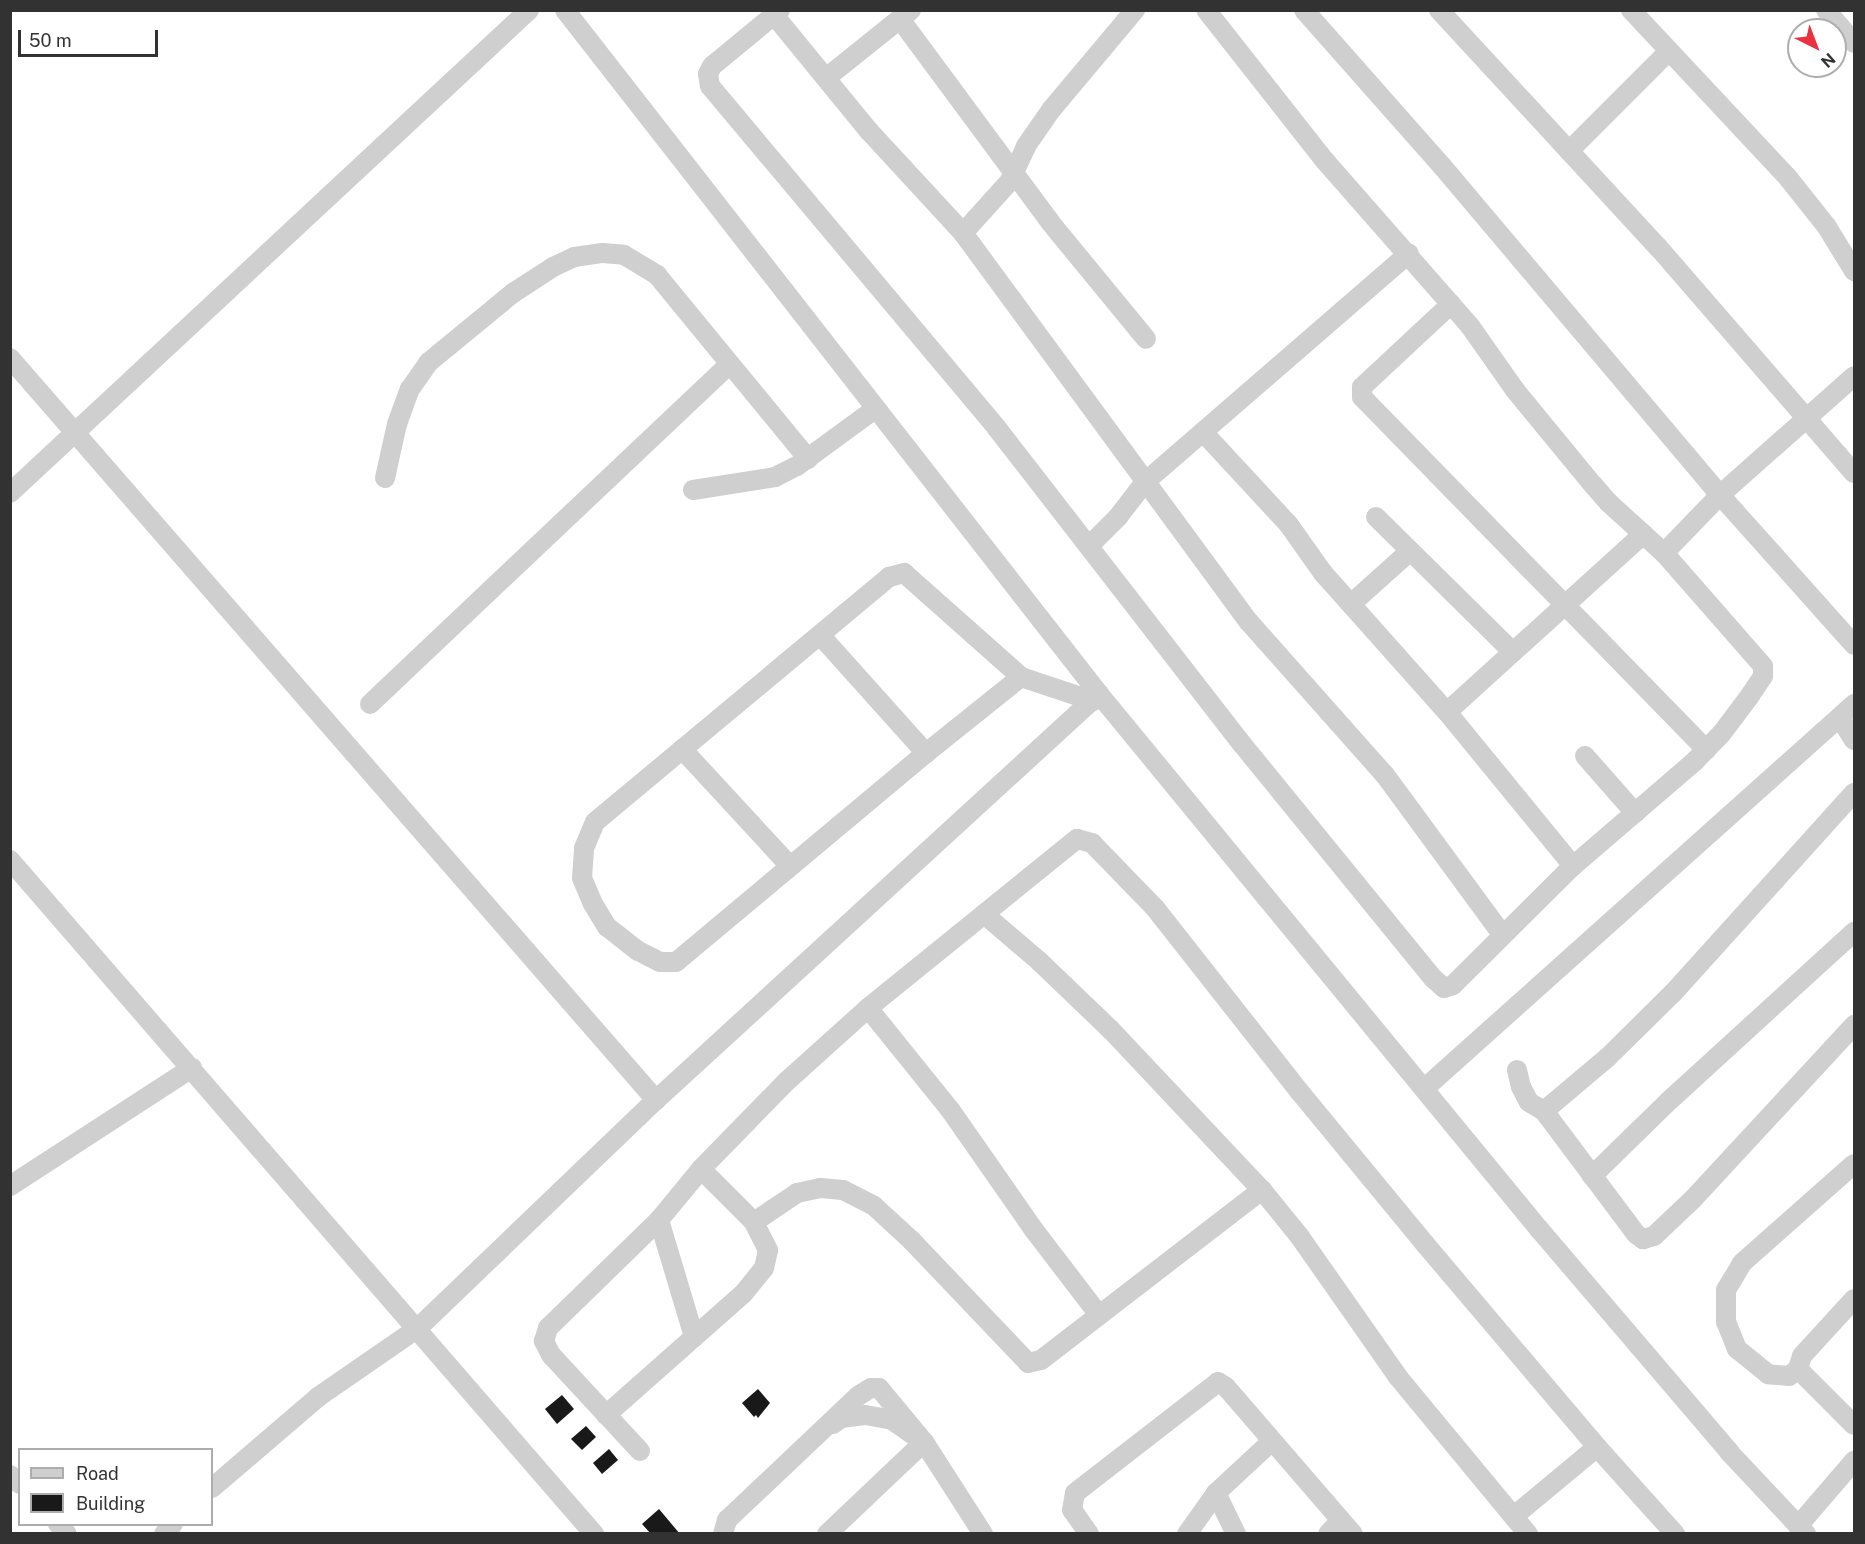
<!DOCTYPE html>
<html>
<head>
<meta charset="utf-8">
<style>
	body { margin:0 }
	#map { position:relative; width:1865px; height:1544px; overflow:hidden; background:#fff; font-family:"Public Sans",sans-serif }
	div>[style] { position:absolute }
	.building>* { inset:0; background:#191919 }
	.minor>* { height:20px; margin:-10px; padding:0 10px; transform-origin:10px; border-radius:10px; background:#cfcfcf }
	span { translate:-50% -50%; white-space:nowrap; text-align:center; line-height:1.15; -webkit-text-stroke:6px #fff; paint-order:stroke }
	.frame { position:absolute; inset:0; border:12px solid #323232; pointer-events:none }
	.legend { position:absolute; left:18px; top:1448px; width:195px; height:78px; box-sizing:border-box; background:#fff; border:2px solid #adadad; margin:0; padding:8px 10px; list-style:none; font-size:18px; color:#323232 }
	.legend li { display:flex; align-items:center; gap:12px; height:30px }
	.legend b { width:30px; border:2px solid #adadad }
	.north { position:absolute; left:1787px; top:18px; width:60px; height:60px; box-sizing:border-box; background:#fff; border:2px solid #adadad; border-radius:50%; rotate:138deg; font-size:16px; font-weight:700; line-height:24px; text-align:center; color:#323232 }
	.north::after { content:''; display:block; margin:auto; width:21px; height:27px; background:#eb3140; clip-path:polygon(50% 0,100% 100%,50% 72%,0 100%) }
	.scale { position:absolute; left:18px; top:30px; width:140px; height:27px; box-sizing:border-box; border:3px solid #323232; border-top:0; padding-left:8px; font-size:18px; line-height:21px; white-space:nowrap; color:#323232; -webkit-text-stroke:4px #fff; paint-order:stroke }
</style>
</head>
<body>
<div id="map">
	<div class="building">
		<i style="clip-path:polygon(758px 1389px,770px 1403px,758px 1418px,756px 1415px,754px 1417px,742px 1403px)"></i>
		<i style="clip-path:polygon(562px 1395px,574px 1409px,557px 1424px,545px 1409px)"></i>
		<i style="clip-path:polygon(586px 1426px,596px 1437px,582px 1450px,571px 1439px)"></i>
		<i style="clip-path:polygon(609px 1449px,618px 1460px,602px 1474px,593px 1463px)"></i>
		<i style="clip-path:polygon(659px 1509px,680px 1534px,651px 1534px,642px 1524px)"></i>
	</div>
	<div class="minor">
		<i style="left:565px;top:10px;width:868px;rotate:52.02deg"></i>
		<i style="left:1099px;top:694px;width:693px;rotate:50.57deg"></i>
		<i style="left:1539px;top:1229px;width:294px;rotate:49.5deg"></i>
		<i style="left:1730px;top:1453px;width:111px;rotate:46.8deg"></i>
		<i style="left:780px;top:10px;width:88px;rotate:140.5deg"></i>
		<i style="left:712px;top:66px;width:9px;rotate:117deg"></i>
		<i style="left:708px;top:74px;width:12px;rotate:81deg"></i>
		<i style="left:710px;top:86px;width:445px;rotate:50deg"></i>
		<i style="left:996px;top:427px;width:401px;rotate:52.2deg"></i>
		<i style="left:1242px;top:744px;width:303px;rotate:50.8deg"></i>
		<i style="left:1434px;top:979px;width:13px;rotate:42deg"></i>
		<i style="left:1444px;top:988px;width:9px;rotate:-18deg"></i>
		<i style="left:1453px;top:985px;width:169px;rotate:-44.8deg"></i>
		<i style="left:1573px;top:866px;width:160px;rotate:-40.7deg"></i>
		<i style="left:1694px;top:762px;width:40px;rotate:-46deg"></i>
		<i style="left:1722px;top:733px;width:45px;rotate:-53.1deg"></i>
		<i style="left:1749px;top:697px;width:25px;rotate:-56deg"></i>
		<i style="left:1763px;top:676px;width:10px;rotate:-90deg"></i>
		<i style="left:1763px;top:666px;width:150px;rotate:-131.2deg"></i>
		<i style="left:1664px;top:553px;width:76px;rotate:-137.7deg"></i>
		<i style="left:1608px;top:502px;width:23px;rotate:-131deg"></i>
		<i style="left:1593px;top:485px;width:123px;rotate:-129.4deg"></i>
		<i style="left:1515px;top:390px;width:78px;rotate:-125.1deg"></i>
		<i style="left:1470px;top:326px;width:220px;rotate:-131.3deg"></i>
		<i style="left:1325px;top:161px;width:192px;rotate:-128.2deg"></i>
		<i style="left:1304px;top:10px;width:208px;rotate:48.5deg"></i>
		<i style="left:1442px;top:166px;width:431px;rotate:49.8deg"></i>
		<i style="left:1720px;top:495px;width:201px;rotate:48.2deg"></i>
		<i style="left:1439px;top:10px;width:323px;rotate:47.3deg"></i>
		<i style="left:1658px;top:247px;width:299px;rotate:49.1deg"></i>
		<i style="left:1631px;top:10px;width:231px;rotate:46.9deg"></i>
		<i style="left:1789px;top:179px;width:61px;rotate:51.6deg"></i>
		<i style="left:1827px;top:227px;width:52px;rotate:58.5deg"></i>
		<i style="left:1826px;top:10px;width:43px;rotate:49.7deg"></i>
		<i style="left:774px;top:15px;width:150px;rotate:50.7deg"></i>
		<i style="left:869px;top:131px;width:139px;rotate:47.3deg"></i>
		<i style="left:963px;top:233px;width:483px;rotate:53.7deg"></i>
		<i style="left:1249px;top:622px;width:205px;rotate:48.4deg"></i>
		<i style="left:1385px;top:775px;width:197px;rotate:53.7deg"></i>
		<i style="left:900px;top:19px;width:252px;rotate:53.5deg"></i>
		<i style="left:1050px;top:222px;width:151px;rotate:50.6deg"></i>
		<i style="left:826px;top:78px;width:109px;rotate:-38.7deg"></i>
		<i style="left:1569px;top:151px;width:140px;rotate:-45deg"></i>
		<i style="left:963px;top:233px;width:70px;rotate:-47.9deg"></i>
		<i style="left:1010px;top:181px;width:38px;rotate:-65deg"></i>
		<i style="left:1026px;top:146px;width:44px;rotate:-55.2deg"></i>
		<i style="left:1051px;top:110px;width:131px;rotate:-50deg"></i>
		<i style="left:1451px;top:304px;width:122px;rotate:137deg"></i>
		<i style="left:1362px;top:387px;width:10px;rotate:90deg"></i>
		<i style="left:1362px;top:397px;width:493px;rotate:45.7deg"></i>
		<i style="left:10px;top:358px;width:984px;rotate:48.96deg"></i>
		<i style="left:1203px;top:432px;width:127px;rotate:47.2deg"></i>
		<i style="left:1289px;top:525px;width:59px;rotate:54.7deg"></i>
		<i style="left:1323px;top:573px;width:186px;rotate:48.3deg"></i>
		<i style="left:1447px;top:712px;width:265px;rotate:-42.2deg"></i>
		<i style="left:385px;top:478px;width:55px;rotate:-77.5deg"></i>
		<i style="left:397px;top:424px;width:37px;rotate:-70deg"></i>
		<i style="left:410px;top:389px;width:33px;rotate:-55deg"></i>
		<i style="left:429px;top:362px;width:109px;rotate:-39.4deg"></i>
		<i style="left:513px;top:293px;width:48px;rotate:-33deg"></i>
		<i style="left:553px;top:267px;width:23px;rotate:-25deg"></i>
		<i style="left:574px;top:257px;width:29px;rotate:-8deg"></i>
		<i style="left:603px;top:253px;width:21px;rotate:5deg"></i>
		<i style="left:624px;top:255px;width:39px;rotate:31deg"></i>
		<i style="left:657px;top:275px;width:238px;rotate:50.6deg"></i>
		<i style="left:693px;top:490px;width:83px;rotate:-9deg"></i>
		<i style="left:775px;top:477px;width:25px;rotate:-27deg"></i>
		<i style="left:797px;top:466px;width:97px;rotate:-36.2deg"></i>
		<i style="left:10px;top:493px;width:709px;rotate:-42.94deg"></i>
		<i style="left:1376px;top:517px;width:192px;rotate:44.6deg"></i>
		<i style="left:1090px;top:545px;width:40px;rotate:-45deg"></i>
		<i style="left:1118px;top:517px;width:44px;rotate:-52.4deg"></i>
		<i style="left:1145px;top:482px;width:349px;rotate:-40.9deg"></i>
		<i style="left:1664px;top:553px;width:81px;rotate:-46deg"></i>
		<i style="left:1720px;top:495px;width:179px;rotate:-41.6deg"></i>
		<i style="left:1351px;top:604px;width:79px;rotate:-41.9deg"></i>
		<i style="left:820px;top:635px;width:159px;rotate:48.1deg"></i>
		<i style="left:1021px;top:677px;width:122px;rotate:141.3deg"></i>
		<i style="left:926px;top:753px;width:326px;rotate:140.1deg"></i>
		<i style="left:676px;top:962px;width:16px;rotate:180deg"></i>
		<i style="left:660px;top:962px;width:25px;rotate:-153deg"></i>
		<i style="left:638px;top:951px;width:39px;rotate:-142deg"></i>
		<i style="left:607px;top:927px;width:27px;rotate:-121deg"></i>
		<i style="left:593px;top:904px;width:28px;rotate:-113deg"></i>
		<i style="left:582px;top:878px;width:30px;rotate:-86deg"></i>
		<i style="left:584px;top:848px;width:28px;rotate:-67deg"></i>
		<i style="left:595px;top:822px;width:383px;rotate:-39.8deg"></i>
		<i style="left:889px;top:577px;width:16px;rotate:-15deg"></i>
		<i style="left:904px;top:573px;width:157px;rotate:41.6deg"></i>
		<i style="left:1021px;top:677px;width:76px;rotate:18.4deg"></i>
		<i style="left:370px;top:704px;width:495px;rotate:-43.4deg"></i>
		<i style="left:1447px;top:712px;width:199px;rotate:50.7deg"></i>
		<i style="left:1840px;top:718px;width:26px;rotate:58deg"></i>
		<i style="left:682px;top:749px;width:159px;rotate:47.3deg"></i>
		<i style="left:1585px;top:756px;width:76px;rotate:48.7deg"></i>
		<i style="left:10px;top:860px;width:892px;rotate:49.09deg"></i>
		<i style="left:984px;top:914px;width:72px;rotate:40.5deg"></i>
		<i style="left:1039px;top:961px;width:100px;rotate:43.8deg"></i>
		<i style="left:1111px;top:1030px;width:220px;rotate:46.7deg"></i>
		<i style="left:1262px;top:1190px;width:60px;rotate:51deg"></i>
		<i style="left:1300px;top:1237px;width:171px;rotate:55deg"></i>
		<i style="left:1398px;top:1377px;width:204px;rotate:50.4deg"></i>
		<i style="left:868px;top:1008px;width:132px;rotate:51.1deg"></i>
		<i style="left:951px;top:1111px;width:145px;rotate:55.1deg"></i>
		<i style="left:1034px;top:1230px;width:107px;rotate:52.6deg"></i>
		<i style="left:1517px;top:1070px;width:17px;rotate:77deg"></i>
		<i style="left:1521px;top:1087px;width:17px;rotate:62deg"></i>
		<i style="left:1529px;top:1102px;width:17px;rotate:31deg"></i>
		<i style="left:1544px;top:1111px;width:154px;rotate:53.2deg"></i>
		<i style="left:1636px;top:1234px;width:9px;rotate:36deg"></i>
		<i style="left:1643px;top:1239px;width:11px;rotate:-15deg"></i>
		<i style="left:1654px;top:1236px;width:55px;rotate:-43.5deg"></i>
		<i style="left:1694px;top:1198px;width:236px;rotate:-47.2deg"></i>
		<i style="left:1425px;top:1088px;width:576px;rotate:-41.83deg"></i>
		<i style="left:1544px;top:1111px;width:82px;rotate:-40.1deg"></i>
		<i style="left:1607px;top:1058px;width:93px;rotate:-44.6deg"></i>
		<i style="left:1673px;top:993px;width:270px;rotate:-47.9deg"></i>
		<i style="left:1592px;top:1176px;width:110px;rotate:-44.3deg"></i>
		<i style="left:1671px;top:1099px;width:248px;rotate:-42.4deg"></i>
		<i style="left:10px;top:1186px;width:217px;rotate:-33deg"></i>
		<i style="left:659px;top:1220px;width:122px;rotate:73.3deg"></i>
		<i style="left:754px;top:1222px;width:52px;rotate:-34deg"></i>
		<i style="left:797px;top:1193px;width:24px;rotate:-12deg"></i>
		<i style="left:820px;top:1188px;width:23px;rotate:5deg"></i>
		<i style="left:843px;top:1190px;width:35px;rotate:27deg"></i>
		<i style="left:874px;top:1206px;width:52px;rotate:42.6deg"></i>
		<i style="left:912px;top:1241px;width:168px;rotate:46.4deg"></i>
		<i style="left:1028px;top:1363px;width:13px;rotate:-13deg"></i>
		<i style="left:1041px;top:1360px;width:279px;rotate:-37.6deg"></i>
		<i style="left:1854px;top:1299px;width:77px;rotate:132.4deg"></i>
		<i style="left:1802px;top:1356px;width:14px;rotate:107deg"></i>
		<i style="left:1798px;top:1369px;width:79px;rotate:45deg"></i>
		<i style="left:1798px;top:1369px;width:11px;rotate:142deg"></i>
		<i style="left:1789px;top:1376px;width:21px;rotate:-175deg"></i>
		<i style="left:1768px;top:1374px;width:40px;rotate:-141deg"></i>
		<i style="left:1737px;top:1349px;width:29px;rotate:-112deg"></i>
		<i style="left:1726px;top:1322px;width:32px;rotate:-90deg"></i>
		<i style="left:1726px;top:1290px;width:31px;rotate:-59deg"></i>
		<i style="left:1742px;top:1263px;width:149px;rotate:-41.5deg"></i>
		<i style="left:606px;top:1415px;width:183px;rotate:-41.5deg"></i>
		<i style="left:743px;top:1294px;width:33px;rotate:-51deg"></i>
		<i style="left:764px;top:1268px;width:18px;rotate:-77deg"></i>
		<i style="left:768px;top:1250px;width:31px;rotate:-117deg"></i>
		<i style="left:754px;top:1222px;width:75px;rotate:-135deg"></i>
		<i style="left:833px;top:1424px;width:10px;rotate:-37deg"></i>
		<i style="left:841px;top:1418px;width:24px;rotate:-7deg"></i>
		<i style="left:865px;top:1415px;width:27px;rotate:10deg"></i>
		<i style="left:892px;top:1420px;width:39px;rotate:35deg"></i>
		<i style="left:924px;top:1442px;width:109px;rotate:57.3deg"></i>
		<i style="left:640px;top:1451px;width:131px;rotate:-132.8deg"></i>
		<i style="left:551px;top:1355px;width:16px;rotate:-117deg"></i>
		<i style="left:544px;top:1341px;width:14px;rotate:-73deg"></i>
		<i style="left:548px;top:1328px;width:155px;rotate:-44.2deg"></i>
		<i style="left:659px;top:1220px;width:66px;rotate:-50.5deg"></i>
		<i style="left:701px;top:1169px;width:123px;rotate:-45.7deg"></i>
		<i style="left:787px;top:1081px;width:109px;rotate:-42deg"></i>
		<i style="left:868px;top:1008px;width:269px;rotate:-39deg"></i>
		<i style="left:1077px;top:839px;width:16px;rotate:15deg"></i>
		<i style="left:1092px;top:843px;width:91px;rotate:45.9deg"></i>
		<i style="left:1155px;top:908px;width:233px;rotate:51.8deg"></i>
		<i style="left:1299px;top:1091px;width:198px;rotate:50.5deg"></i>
		<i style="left:1425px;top:1244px;width:266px;rotate:49.7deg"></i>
		<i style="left:1597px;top:1447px;width:117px;rotate:48.1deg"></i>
		<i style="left:10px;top:1475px;width:13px;rotate:42deg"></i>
		<i style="left:212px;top:1488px;width:140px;rotate:-40.6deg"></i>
		<i style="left:318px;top:1397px;width:121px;rotate:-34.6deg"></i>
		<i style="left:418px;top:1328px;width:330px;rotate:-43.8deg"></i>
		<i style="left:656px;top:1100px;width:601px;rotate:-42.5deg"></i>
		<i style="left:1216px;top:1493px;width:46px;rotate:64deg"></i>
		<i style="left:1514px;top:1516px;width:108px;rotate:-39.7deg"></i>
		<i style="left:58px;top:1524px;width:13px;rotate:48deg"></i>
		<i style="left:1798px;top:1526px;width:86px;rotate:-49.3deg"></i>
		<i style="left:164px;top:1534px;width:13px;rotate:-48deg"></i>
		<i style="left:723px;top:1534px;width:15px;rotate:-74deg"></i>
		<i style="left:727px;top:1520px;width:180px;rotate:-43.4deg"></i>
		<i style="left:858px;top:1396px;width:15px;rotate:-32deg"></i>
		<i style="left:871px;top:1388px;width:8px"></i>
		<i style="left:879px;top:1388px;width:70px;rotate:50.2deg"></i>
		<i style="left:924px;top:1442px;width:134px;rotate:136.5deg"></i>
		<i style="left:1089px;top:1534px;width:29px;rotate:-125deg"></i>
		<i style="left:1072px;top:1510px;width:17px;rotate:-80deg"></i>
		<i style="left:1075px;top:1493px;width:181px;rotate:-37.8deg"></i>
		<i style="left:1218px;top:1382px;width:9px;rotate:32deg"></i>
		<i style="left:1226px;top:1387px;width:194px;rotate:49.2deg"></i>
		<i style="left:1187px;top:1534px;width:50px;rotate:-54.7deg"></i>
		<i style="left:1216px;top:1493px;width:76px;rotate:-42.9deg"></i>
		<i style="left:1328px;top:1534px;width:19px;rotate:-47deg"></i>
	</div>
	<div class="frame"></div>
	<ul class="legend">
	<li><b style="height:8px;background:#cfcfcf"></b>Road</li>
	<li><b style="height:16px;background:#191919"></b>Building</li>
	</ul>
	<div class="north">N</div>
	<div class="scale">50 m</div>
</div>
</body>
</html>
